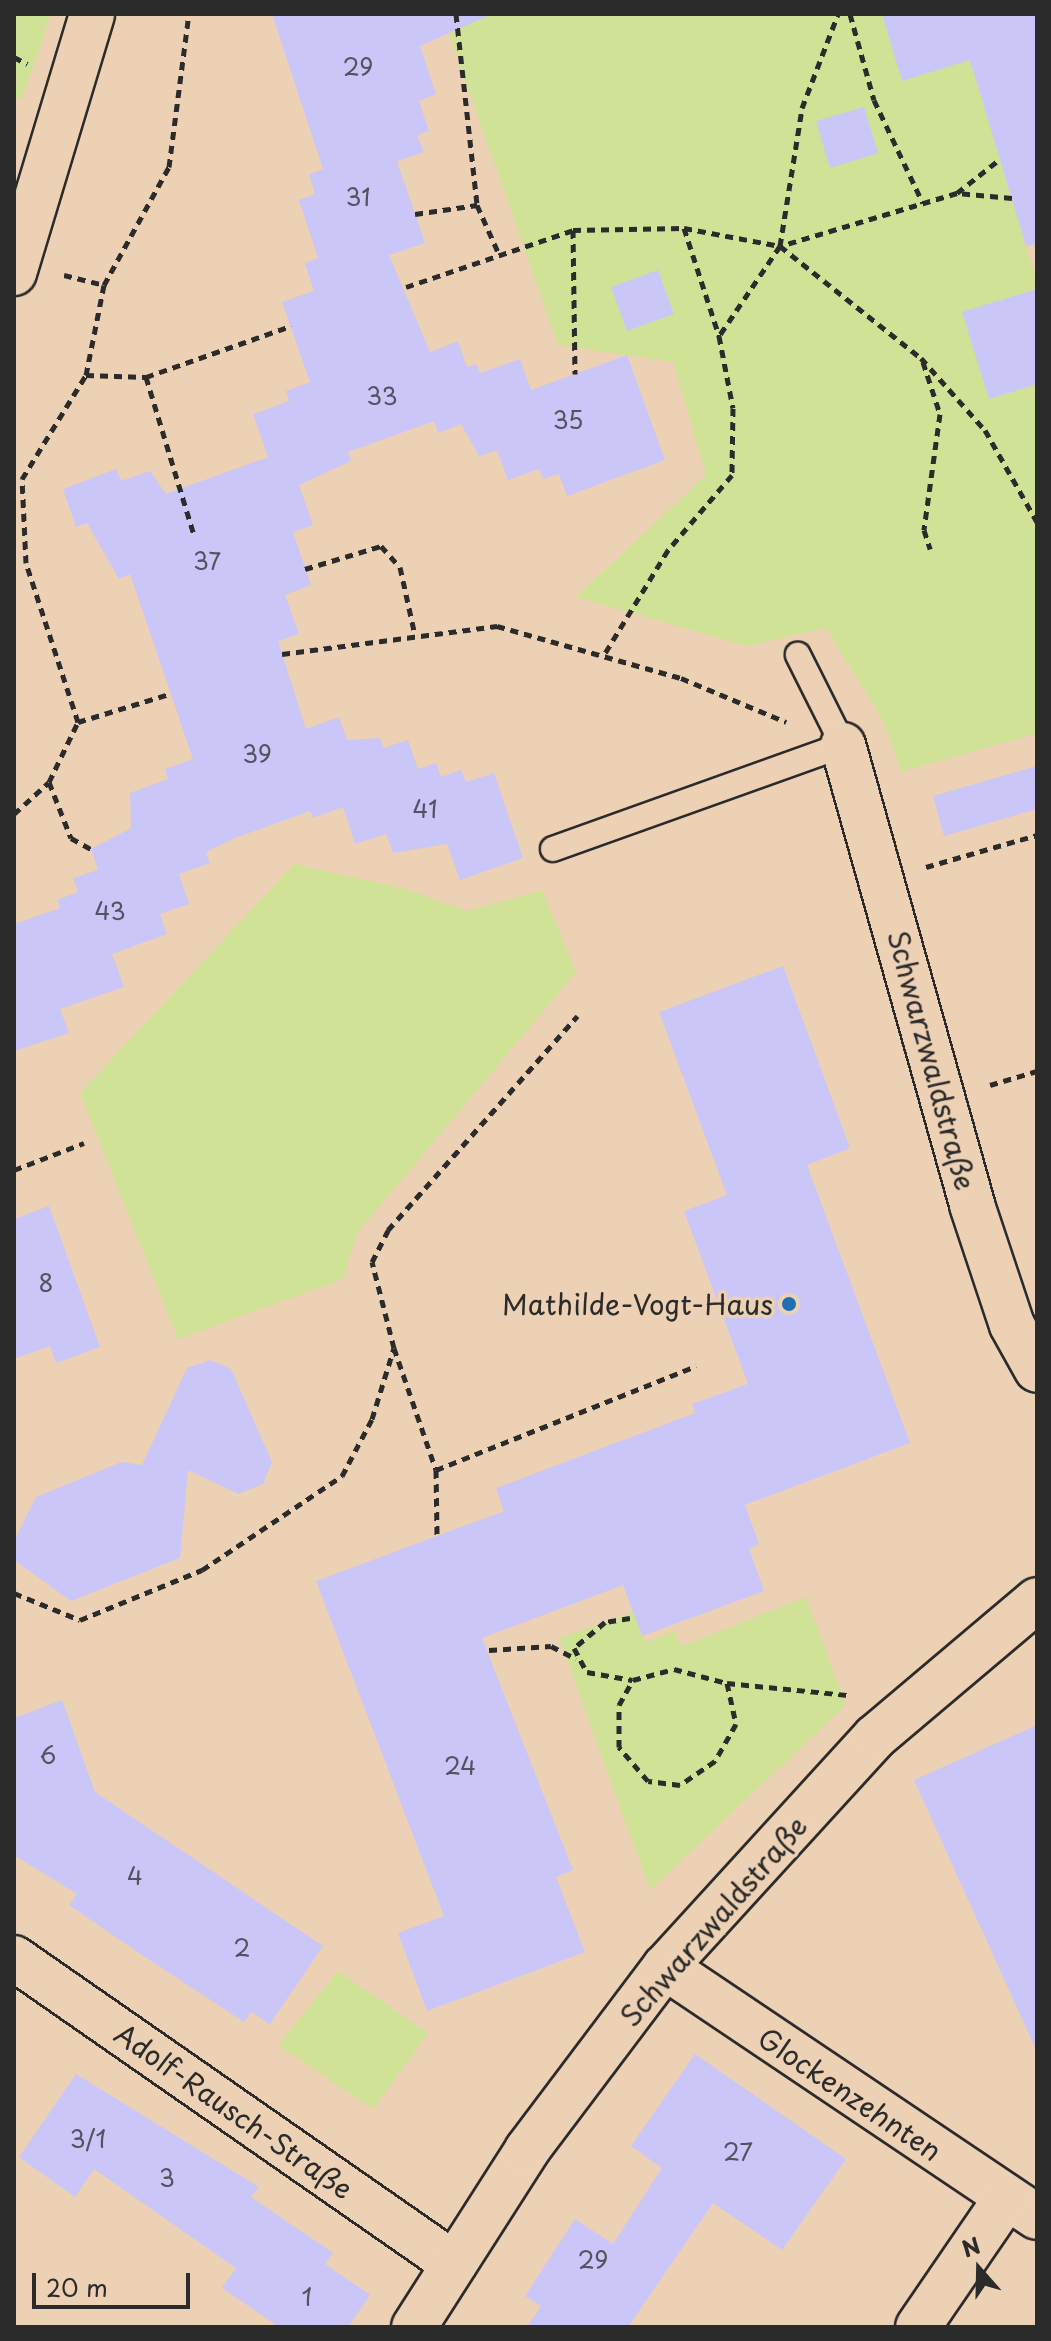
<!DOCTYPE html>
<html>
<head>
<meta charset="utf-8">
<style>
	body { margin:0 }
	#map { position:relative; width:1051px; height:2341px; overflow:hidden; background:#edd1b4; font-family:"Playpen Sans",sans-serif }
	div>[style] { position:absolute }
	.green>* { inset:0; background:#cfe296 }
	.building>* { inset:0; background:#cac6f8 }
	.path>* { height:5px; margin-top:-2.5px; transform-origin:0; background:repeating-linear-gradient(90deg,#2b2b2b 0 8px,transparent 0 14px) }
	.roads { filter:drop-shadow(2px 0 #2b2b2b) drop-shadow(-2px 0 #2b2b2b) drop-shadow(0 2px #2b2b2b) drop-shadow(0 -2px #2b2b2b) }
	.lane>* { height:24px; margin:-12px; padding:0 12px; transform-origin:12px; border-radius:12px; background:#edd1b4 }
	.street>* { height:44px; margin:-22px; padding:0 22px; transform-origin:22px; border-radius:22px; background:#edd1b4 }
	.dots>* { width:22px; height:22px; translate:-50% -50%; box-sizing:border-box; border:4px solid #edd1b4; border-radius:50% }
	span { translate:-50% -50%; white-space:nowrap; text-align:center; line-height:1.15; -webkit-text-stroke:7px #edd1b4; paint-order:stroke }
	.number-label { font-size:24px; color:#53525e }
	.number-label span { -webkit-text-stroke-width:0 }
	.street-label { font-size:28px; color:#2b2b2b }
	.poi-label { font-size:28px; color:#2b2b2b }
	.right { translate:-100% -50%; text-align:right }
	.frame { position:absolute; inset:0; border:16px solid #2b2b2b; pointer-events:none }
	.north { position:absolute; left:939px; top:2229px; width:80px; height:80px; -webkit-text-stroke:6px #edd1b4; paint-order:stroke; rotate:340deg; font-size:22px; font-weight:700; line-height:32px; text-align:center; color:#2b2b2b }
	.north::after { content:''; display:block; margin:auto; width:28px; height:36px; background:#2b2b2b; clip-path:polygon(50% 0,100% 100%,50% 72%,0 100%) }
	.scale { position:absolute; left:32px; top:2273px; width:158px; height:36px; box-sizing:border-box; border:4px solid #2b2b2b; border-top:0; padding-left:10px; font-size:24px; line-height:28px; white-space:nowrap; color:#2b2b2b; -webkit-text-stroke:6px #edd1b4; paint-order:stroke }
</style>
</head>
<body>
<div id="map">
	<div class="green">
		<i style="clip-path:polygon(14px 14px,51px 14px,22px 99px,14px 96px)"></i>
		<i style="clip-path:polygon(442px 14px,882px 14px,902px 80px,970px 60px,1037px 283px,1037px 289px,963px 312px,989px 399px,1037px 384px,1037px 733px,901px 772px,884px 722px,826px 628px,747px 646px,576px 597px,706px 475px,673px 362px,558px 345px)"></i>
		<i style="clip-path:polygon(294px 864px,402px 888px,468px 911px,542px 890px,576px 972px,357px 1233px,343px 1279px,178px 1339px,80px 1093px)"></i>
		<i style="clip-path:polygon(806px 1597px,846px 1705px,650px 1890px,559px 1638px,636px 1611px,646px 1643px,674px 1631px,682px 1646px)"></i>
		<i style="clip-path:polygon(338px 1971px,428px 2033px,373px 2109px,278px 2045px)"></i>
	</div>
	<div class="building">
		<i style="clip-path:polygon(272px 14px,492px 14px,420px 46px,436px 94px,419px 101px,429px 131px,417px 135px,424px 152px,397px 161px,425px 243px,389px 255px,430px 352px,458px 341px,467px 367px,476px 364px,480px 373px,520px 359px,531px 390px,627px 355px,665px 460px,567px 496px,559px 474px,543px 479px,539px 469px,508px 480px,497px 450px,479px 456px,461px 424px,438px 433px,434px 421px,348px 452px,351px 461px,299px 485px,313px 525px,293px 532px,311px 585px,285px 595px,299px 634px,278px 641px,306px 729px,339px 717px,347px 740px,380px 738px,384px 748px,408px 740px,418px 769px,436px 763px,441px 777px,461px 770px,466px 782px,494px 773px,523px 858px,460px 880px,447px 844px,393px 853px,386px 834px,355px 844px,343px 807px,313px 818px,310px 811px,235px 838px,206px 852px,210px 863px,179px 874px,189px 904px,160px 914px,167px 934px,112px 954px,124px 987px,60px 1009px,69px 1033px,14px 1051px,14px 924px,60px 908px,57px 900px,78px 892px,73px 878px,98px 870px,91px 849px,131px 828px,130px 793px,168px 779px,165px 769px,193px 759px,130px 574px,119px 579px,87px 523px,76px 527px,63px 489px,116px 469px,121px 481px,150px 471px,166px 494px,268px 457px,253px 414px,289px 401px,286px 391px,310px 382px,282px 302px,314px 291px,305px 263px,318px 258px,299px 200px,315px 194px,309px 174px,323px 169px)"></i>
		<i style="clip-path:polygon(882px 14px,1037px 14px,1037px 244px,1026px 246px,970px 60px,902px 81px)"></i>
		<i style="clip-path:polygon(864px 107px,878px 153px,830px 168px,816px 121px)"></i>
		<i style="clip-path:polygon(658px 270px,674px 314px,627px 331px,611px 287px)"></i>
		<i style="clip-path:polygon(1037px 289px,1037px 384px,989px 399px,962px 312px)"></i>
		<i style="clip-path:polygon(1037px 766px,1037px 809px,944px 836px,933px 796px)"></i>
		<i style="clip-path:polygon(783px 966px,850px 1148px,807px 1165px,910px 1443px,745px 1505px,759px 1544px,749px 1549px,764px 1591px,642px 1636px,623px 1585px,482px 1638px,573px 1870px,556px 1877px,585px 1952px,427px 2011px,398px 1933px,444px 1916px,316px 1581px,504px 1511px,496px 1488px,695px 1413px,692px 1404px,748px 1384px,684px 1211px,727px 1195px,659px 1012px)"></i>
		<i style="clip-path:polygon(49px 1206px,100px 1347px,56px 1363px,50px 1346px,14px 1359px,14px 1219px)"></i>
		<i style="clip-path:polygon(210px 1360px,231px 1369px,272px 1462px,263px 1484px,238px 1494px,188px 1470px,180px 1558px,71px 1601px,14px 1560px,14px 1541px,36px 1497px,121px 1462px,142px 1465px,187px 1368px)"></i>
		<i style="clip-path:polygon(62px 1700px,95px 1792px,323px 1946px,270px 2024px,251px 2012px,244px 2022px,139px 1953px,69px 1905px,77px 1894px,14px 1855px,14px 1718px)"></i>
		<i style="clip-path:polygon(1037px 1725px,1037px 2052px,914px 1780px)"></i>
		<i style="clip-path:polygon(695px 2054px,846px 2159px,782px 2250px,713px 2203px,628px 2327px,527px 2327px,541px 2306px,525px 2296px,575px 2219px,613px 2244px,662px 2168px,631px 2146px)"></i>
		<i style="clip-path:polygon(76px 2074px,259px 2187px,251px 2197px,333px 2253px,325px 2264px,370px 2295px,348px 2327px,279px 2327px,222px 2288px,236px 2268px,94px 2169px,75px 2197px,19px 2157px)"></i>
	</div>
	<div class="path">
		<i style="left:456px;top:14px;width:192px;rotate:83.7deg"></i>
		<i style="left:477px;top:205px;width:51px;rotate:65.9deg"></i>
		<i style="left:850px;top:14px;width:89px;rotate:74.4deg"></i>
		<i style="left:874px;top:100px;width:114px;rotate:64.6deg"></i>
		<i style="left:14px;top:57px;width:15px;rotate:28deg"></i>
		<i style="left:957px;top:193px;width:55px;rotate:-38.3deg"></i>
		<i style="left:1012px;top:198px;width:55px;rotate:-174.8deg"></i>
		<i style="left:957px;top:193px;width:185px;rotate:163.3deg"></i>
		<i style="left:780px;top:246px;width:180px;rotate:38.5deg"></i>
		<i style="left:921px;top:358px;width:96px;rotate:48.4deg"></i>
		<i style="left:985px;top:430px;width:106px;rotate:60.5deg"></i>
		<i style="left:415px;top:214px;width:63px;rotate:-8.3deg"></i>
		<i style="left:684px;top:228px;width:98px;rotate:10.6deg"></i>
		<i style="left:780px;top:246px;width:109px;rotate:124.1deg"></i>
		<i style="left:573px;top:230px;width:144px;rotate:89.2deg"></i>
		<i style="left:780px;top:246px;width:140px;rotate:-80.9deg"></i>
		<i style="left:802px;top:108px;width:101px;rotate:-69deg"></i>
		<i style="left:64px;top:275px;width:41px;rotate:14deg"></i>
		<i style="left:104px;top:285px;width:92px;rotate:101.3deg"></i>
		<i style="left:86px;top:375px;width:60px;rotate:1.9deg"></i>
		<i style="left:146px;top:377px;width:154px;rotate:-19.4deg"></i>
		<i style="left:104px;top:285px;width:135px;rotate:-61.2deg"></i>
		<i style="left:169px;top:167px;width:154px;rotate:-82.6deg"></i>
		<i style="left:406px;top:287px;width:176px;rotate:-18.8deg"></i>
		<i style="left:573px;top:230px;width:111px;rotate:-1deg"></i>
		<i style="left:684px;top:228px;width:114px;rotate:72deg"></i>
		<i style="left:719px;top:336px;width:73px;rotate:79deg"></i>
		<i style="left:733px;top:408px;width:67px;rotate:90.9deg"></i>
		<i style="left:732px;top:475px;width:99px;rotate:130.5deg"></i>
		<i style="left:668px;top:550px;width:123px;rotate:121.4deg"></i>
		<i style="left:923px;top:362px;width:55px;rotate:71.9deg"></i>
		<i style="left:940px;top:414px;width:117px;rotate:97.9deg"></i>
		<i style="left:924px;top:530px;width:20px;rotate:72deg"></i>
		<i style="left:146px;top:377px;width:165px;rotate:73.1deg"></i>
		<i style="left:305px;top:569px;width:79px;rotate:-16.8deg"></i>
		<i style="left:381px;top:546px;width:28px;rotate:48deg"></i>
		<i style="left:400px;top:567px;width:70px;rotate:77.6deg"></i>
		<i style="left:282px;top:654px;width:217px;rotate:-7.4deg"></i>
		<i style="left:497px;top:626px;width:191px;rotate:15.8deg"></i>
		<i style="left:681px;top:678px;width:114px;rotate:22.7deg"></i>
		<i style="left:78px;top:722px;width:167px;rotate:-108.1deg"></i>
		<i style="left:26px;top:563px;width:84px;rotate:-92.7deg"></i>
		<i style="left:22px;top:479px;width:122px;rotate:-58.4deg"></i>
		<i style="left:49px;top:782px;width:60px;rotate:68.6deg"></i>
		<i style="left:71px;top:838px;width:23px;rotate:29deg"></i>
		<i style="left:14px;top:814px;width:47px;rotate:-42.4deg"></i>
		<i style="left:49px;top:782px;width:67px;rotate:-64.2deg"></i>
		<i style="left:78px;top:722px;width:95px;rotate:-17.1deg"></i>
		<i style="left:926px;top:867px;width:116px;rotate:-16.1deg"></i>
		<i style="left:990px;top:1085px;width:49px;rotate:-16.6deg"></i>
		<i style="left:14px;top:1170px;width:75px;rotate:-21.1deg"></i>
		<i style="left:394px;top:1348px;width:129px;rotate:71deg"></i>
		<i style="left:436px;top:1470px;width:65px;rotate:89.1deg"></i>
		<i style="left:436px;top:1470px;width:280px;rotate:-21.8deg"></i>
		<i style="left:14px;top:1593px;width:71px;rotate:22.2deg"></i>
		<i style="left:80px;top:1620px;width:132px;rotate:-22.3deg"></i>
		<i style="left:202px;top:1570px;width:169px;rotate:-33.9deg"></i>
		<i style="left:342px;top:1476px;width:64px;rotate:-62.2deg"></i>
		<i style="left:372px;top:1419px;width:74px;rotate:-72.8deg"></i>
		<i style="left:394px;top:1348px;width:89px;rotate:-104.3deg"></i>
		<i style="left:372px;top:1262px;width:36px;rotate:-63deg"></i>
		<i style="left:388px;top:1230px;width:286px;rotate:-48.5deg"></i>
		<i style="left:630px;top:1618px;width:25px;rotate:171deg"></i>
		<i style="left:605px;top:1622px;width:40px;rotate:140deg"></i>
		<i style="left:574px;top:1648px;width:27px;rotate:62deg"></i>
		<i style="left:587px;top:1672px;width:46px;rotate:10.1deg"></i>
		<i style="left:489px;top:1650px;width:62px;rotate:-3.7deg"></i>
		<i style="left:551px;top:1646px;width:28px;rotate:27deg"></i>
		<i style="left:727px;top:1683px;width:42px;rotate:77.6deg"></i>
		<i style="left:736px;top:1724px;width:43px;rotate:119.6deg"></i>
		<i style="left:715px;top:1761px;width:42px;rotate:145.6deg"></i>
		<i style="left:680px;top:1785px;width:32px;rotate:-173deg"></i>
		<i style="left:648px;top:1781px;width:45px;rotate:-130.5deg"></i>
		<i style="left:619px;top:1747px;width:42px;rotate:-90deg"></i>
		<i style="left:619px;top:1705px;width:29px;rotate:-61deg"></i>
		<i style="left:633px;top:1680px;width:42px;rotate:-15deg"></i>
		<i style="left:674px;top:1669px;width:55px;rotate:14.8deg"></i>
		<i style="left:727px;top:1683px;width:122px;rotate:5.7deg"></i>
	</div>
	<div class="roads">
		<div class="lane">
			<i style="left:553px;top:849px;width:308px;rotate:-19.7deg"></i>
			<i style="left:843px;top:745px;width:101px;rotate:-116.6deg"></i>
		</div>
		<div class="street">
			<i style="left:14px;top:273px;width:270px;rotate:-73.2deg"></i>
			<i style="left:843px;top:745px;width:478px;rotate:74.3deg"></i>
			<i style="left:972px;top:1205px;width:126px;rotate:71.6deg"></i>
			<i style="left:1012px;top:1325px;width:51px;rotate:60.9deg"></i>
			<i style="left:14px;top:1958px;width:536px;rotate:34.82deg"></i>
			<i style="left:665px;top:1967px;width:448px;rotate:33.9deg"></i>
			<i style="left:414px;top:2327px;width:210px;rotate:-57.4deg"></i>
			<i style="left:527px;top:2150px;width:229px;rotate:-53deg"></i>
			<i style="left:665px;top:1967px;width:311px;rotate:-47.6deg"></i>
			<i style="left:875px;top:1737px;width:212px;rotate:-40.2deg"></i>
			<i style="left:918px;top:2327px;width:154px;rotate:-55.6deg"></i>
		</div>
	</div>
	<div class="dots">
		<i style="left:789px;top:1304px;background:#1f6fb2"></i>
	</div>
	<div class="number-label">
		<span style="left:358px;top:67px">29</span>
		<span style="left:358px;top:197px">31</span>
		<span style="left:382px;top:396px">33</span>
		<span style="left:568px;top:420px">35</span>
		<span style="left:207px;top:561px">37</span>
		<span style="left:257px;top:754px">39</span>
		<span style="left:425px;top:809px">41</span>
		<span style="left:110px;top:911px">43</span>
		<span style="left:46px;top:1283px">8</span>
		<span style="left:48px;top:1755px">6</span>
		<span style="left:460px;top:1766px">24</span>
		<span style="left:135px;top:1876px">4</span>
		<span style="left:242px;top:1948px">2</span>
		<span style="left:88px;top:2139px">3/1</span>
		<span style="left:738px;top:2152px">27</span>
		<span style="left:167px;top:2178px">3</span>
		<span style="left:593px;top:2260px">29</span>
		<span style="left:307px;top:2297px">1</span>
	</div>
	<div class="street-label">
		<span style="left:932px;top:1060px;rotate:75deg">Schwarzwaldstraße</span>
		<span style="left:713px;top:1921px;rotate:-49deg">Schwarzwaldstraße</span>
		<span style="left:850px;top:2094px;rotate:34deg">Glockenzehnten</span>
		<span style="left:234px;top:2111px;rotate:35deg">Adolf-Rausch-Straße</span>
	</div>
	<div class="poi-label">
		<span class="right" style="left:773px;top:1304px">Mathilde-Vogt-Haus</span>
	</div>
	<div class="frame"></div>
	<div class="north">N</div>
	<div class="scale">20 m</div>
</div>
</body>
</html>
